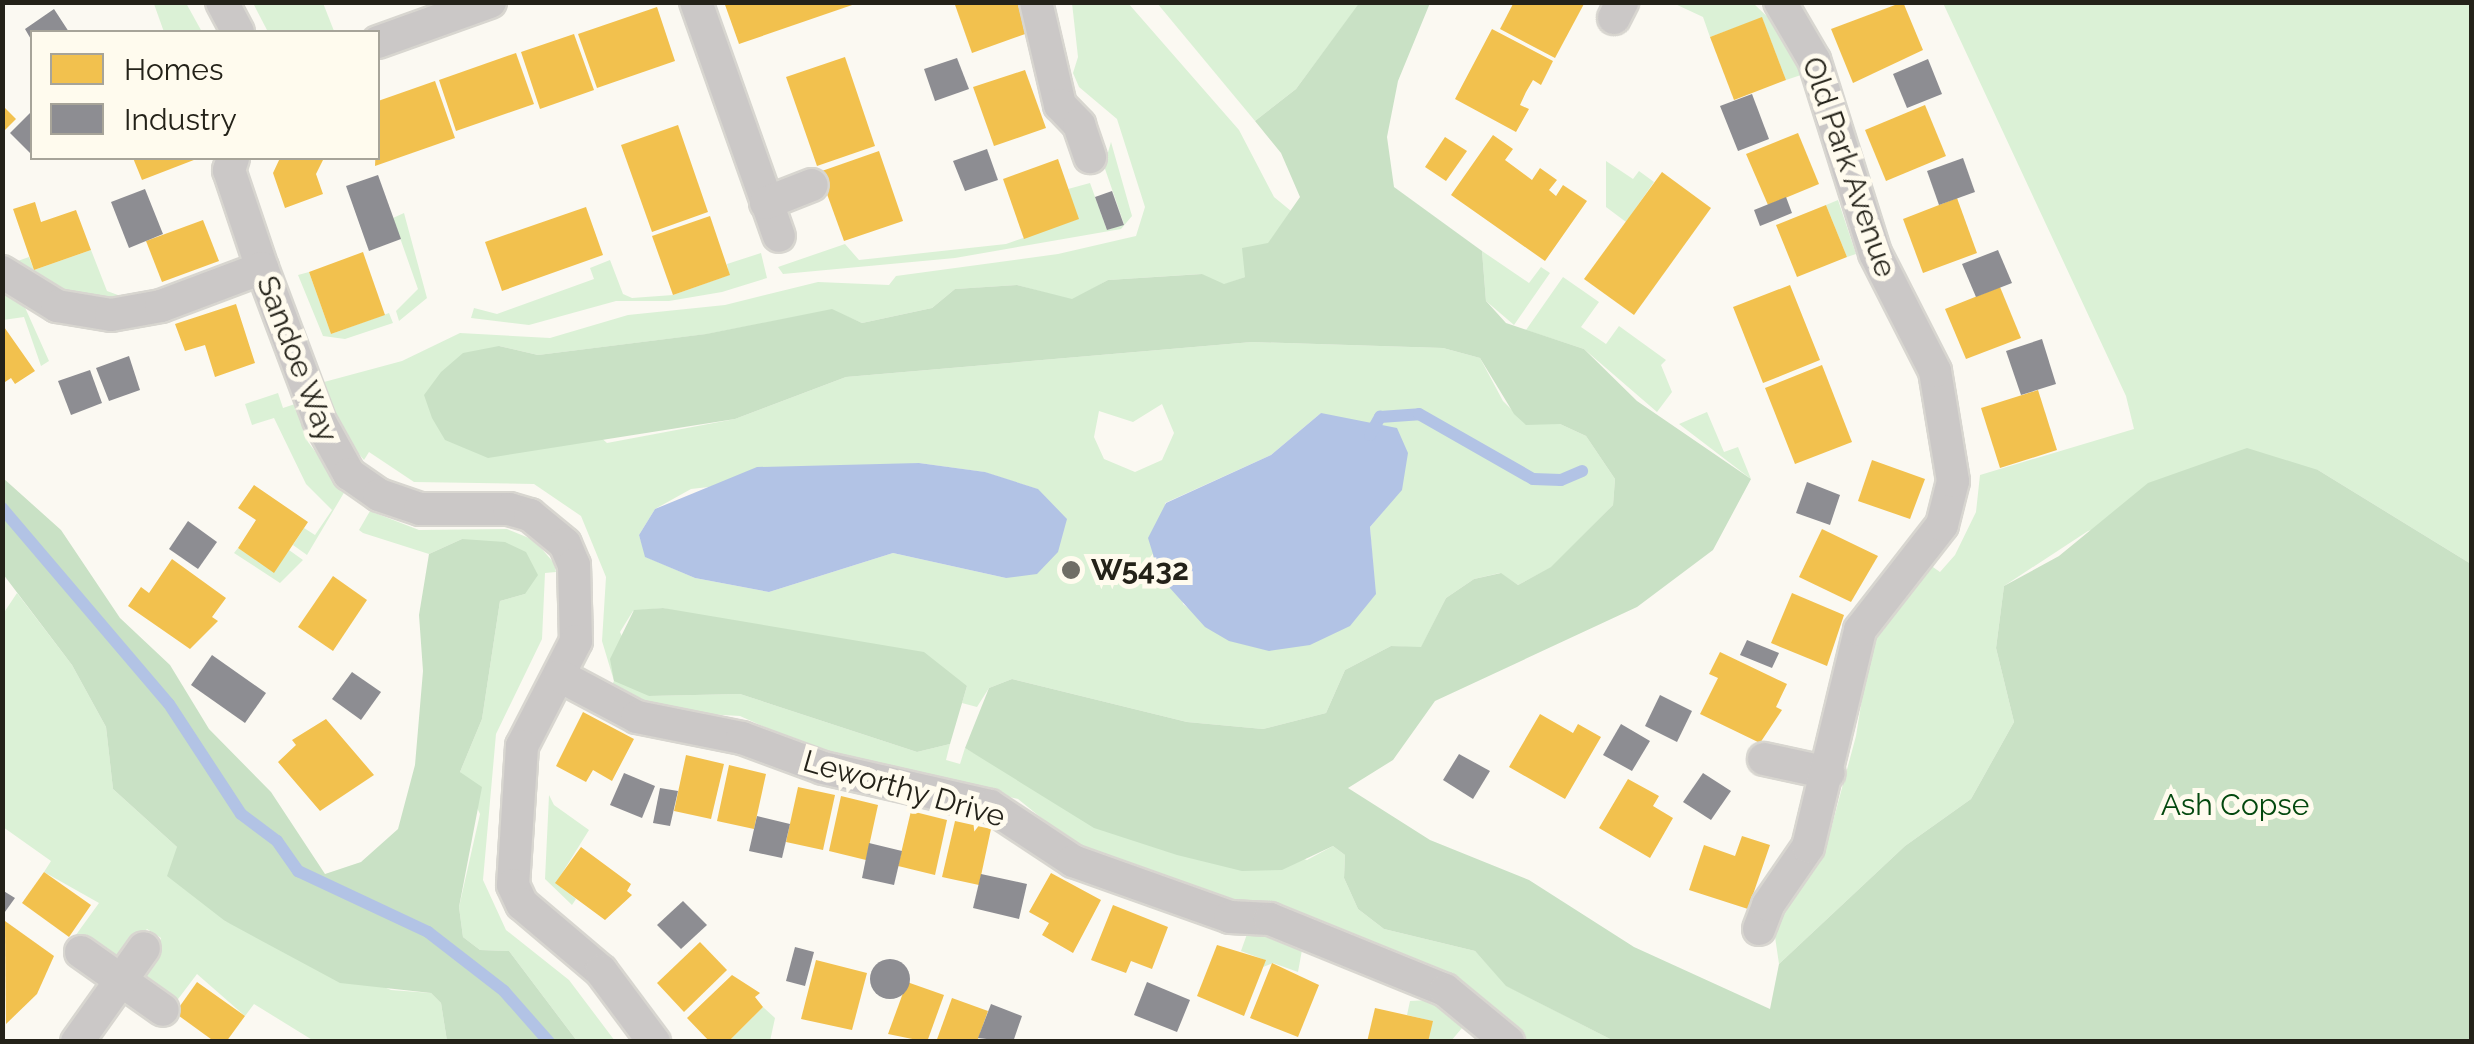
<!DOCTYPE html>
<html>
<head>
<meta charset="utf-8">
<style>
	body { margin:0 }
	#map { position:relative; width:2474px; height:1044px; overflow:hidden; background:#fbf9f2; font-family:Raleway,sans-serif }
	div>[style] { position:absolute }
	.green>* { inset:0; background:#dbf1d6 }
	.forest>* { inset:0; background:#c9e1c5 }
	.water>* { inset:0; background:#b2c3e5 }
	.homes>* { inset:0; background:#f2c14e }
	.industry>* { inset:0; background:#8d8d92 }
	.round { border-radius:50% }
	.stream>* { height:12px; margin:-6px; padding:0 6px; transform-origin:6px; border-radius:6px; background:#b2c3e5 }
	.roads { filter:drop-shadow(2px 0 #d8d6d0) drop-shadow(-2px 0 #d8d6d0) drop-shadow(0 2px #d8d6d0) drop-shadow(0 -2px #d8d6d0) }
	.minor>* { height:32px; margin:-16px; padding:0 16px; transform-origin:16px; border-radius:16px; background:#cbc8c7 }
	.dots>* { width:28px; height:28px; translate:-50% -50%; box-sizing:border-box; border:5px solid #fffbee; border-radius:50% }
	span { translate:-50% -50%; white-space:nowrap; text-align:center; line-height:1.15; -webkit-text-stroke:10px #fffbee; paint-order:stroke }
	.street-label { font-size:30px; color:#242219 }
	.poi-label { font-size:30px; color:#242219; font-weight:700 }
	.left { translate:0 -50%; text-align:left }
	.park-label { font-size:30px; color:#03480e }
	.frame { position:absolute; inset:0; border:5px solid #242219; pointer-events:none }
	.legend { position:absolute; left:30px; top:30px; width:350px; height:130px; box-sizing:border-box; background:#fffbee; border:2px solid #a7a499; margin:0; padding:12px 18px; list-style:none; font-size:30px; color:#242219 }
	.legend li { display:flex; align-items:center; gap:20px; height:50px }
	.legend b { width:50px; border:2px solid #a7a499 }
</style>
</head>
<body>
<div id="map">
	<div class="green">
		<i style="clip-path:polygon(1740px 2px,1753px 3px,1777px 26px,1801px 75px,1786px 80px,1762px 18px,1710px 37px,1703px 17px,1673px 3px)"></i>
		<i style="clip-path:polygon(186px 3px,202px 32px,164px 32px,154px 4px)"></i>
		<i style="clip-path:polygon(253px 3px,323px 3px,334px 31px,268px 32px)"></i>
		<i style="clip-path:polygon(evenodd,1072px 3px,1128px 3px,1239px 130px,1274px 197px,1291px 211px,1245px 277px,1223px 285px,1201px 274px,1108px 280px,1072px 300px,1017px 285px,955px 289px,932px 308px,862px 323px,832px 310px,707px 334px,538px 355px,499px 346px,607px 443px,735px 419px,846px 377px,1252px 342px,1443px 348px,1480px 358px,1503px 401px,1526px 424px,1560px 424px,1586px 436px,1615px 479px,1613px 505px,1552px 567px,1518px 585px,1500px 573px,1474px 579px,1446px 598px,1421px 648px,1391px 646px,1345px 670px,1326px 713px,1263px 729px,1187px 722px,1012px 679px,989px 688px,977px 707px,962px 703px,967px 686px,663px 608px,633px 611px,620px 632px,649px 696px,740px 694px,917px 752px,950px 744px,946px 760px,960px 764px,965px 748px,995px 765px,1307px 860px,1333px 846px,1345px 855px,1344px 878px,1358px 909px,1384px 929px,1475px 951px,1507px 986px,1614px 1041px,1524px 1041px,1451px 979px,1301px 914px,1245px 907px,1081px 850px,1018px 799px,823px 753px,740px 716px,654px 711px,609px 690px,614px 681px,602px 641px,606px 577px,581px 516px,534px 484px,414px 482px,369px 452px,364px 460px,342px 434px,324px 382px,402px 361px,460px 333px,550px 338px,628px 315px,725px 305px,818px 282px,889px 285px,896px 276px,1058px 254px,1136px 236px,1145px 207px,1117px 119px,1079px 87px,1073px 73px,1078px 57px,1072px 3px,1162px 404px,1174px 433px,1162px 460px,1135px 472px,1104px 459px,1094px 437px,1099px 411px,1133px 422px,1162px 404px,1072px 3px,1321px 413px,1401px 490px,1370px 527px,1375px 594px,1230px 641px,1183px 604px,1165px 503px,1271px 455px,1321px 413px,1072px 3px,919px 463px,984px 472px,1037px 489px,1006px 578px,893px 553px,769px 592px,695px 578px,646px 557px,639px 535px,655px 509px,691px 489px,919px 463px)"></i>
		<i style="clip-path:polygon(1157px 3px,1360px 3px,1296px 89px,1255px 121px)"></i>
		<i style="clip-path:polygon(1943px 3px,2471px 3px,2471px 564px,2318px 470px,2088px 531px,2004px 586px,1996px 648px,2014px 722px,1971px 799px,1905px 846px,1779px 964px,1773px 923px,1825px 851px,1856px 736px,1872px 636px,1930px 565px,1940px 572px,1955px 555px,1976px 512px,1980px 475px,2134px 429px,2126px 396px)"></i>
		<i style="clip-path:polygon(1111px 142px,1132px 216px,1121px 229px,955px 258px,783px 274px,778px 267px,845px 244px,859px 260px,1006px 244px,1078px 219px,1068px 189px,1090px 183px,1107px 230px,1124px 224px,1104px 166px)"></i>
		<i style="clip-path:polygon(1606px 161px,1633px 179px,1639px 171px,1654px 182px,1626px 222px,1606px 207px)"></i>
		<i style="clip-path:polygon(1838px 200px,1856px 254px,1847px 257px,1826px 205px)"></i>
		<i style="clip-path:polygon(404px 213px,427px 298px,399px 321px,396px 311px,418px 289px,393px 218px)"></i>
		<i style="clip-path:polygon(91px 250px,107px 291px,126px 298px,104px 301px,57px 290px,12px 263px,29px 257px,34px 270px)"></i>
		<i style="clip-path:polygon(1482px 251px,1529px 283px,1541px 267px,1550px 273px,1514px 325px,1486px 301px)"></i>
		<i style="clip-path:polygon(761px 253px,767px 278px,722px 292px,669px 301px,616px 301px,529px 325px,471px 318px,474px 308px,497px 314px,594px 279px,590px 268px,610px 260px,623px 294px,632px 298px,673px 295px,729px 275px,727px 264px)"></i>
		<i style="clip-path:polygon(309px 272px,331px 334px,389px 313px,393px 323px,345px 339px,323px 336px,298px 275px)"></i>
		<i style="clip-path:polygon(1563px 277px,1599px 302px,1581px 327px,1606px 344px,1619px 326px,1666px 360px,1661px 365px,1672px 392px,1657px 412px,1584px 349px,1526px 330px)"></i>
		<i style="clip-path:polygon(2px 289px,23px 303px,49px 361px,41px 366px,24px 317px,3px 320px)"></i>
		<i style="clip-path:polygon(278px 393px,283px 408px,295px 404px,308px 442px,345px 491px,307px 555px,293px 545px,304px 528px,315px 535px,332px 510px,306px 484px,274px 418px,252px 425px,245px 404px)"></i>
		<i style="clip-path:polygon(1707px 412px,1724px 452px,1738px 447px,1751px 479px,1679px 424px)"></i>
		<i style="clip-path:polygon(370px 511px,419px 530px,507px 529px,534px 540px,554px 563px,556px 572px,545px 573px,542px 639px,496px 734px,483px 880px,506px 930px,569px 980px,615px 1041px,577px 1041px,509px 951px,480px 950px,463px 937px,459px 907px,480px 814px,460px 772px,482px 719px,500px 601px,525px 594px,462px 539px,429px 554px,363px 533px,359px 530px)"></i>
		<i style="clip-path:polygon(238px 548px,274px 572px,289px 550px,303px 560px,280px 583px,234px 553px)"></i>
		<i style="clip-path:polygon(17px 593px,72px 665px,106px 727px,113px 789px,177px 847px,225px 921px,391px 990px,431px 993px,441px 1003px,447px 1041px,314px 1041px,254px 1004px,245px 1016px,197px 974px,169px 1011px,143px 978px,161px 938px,147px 929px,119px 958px,73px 939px,99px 903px,44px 872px,51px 861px,3px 827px,3px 614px)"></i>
		<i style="clip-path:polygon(549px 795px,554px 805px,589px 830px,556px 883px,576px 899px,572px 905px,545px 879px)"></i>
		<i style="clip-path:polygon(1247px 934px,1266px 934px,1302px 950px,1298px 972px,1273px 963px,1263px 967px,1265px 960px,1241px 951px)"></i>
		<i style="clip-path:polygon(1429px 1000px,1458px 1018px,1462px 1028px,1451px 1041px,1428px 1041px,1432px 1021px,1407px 1015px,1410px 1001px)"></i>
		<i style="clip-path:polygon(763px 1007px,775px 1018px,770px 1041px,728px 1042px)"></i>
	</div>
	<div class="forest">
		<i style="clip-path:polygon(1360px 2px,1430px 3px,1398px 81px,1387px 137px,1394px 187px,1482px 251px,1486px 301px,1506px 323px,1584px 349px,1637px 401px,1751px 479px,1713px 550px,1637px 607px,1435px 701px,1393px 760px,1348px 788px,1430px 840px,1529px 880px,1634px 947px,1770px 1009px,1779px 964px,1905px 846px,1971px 799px,2014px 722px,1996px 648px,2004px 586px,2059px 556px,2148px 483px,2247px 448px,2318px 470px,2471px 564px,2471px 1041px,1614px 1041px,1506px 986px,1475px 951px,1384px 929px,1358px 909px,1344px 878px,1345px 855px,1333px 846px,1282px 870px,1242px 871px,1177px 855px,1094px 828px,965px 748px,989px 688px,1012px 679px,1187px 722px,1263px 729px,1326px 713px,1345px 670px,1391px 646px,1421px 647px,1446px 598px,1474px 579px,1501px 573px,1518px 585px,1551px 567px,1613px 505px,1615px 479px,1586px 436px,1560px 424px,1526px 425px,1514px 414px,1480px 358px,1443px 348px,1252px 342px,846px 377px,735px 419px,488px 458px,445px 440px,432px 418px,424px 395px,441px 372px,463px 353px,499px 346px,538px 355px,706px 334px,832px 309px,862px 323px,932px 308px,955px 289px,1017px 285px,1072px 299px,1108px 280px,1202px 274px,1224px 284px,1245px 277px,1242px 248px,1268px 243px,1300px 197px,1281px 153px,1255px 121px,1296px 89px)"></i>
		<i style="clip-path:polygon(3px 478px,61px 530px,120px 618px,170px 665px,209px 729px,271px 792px,325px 874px,361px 862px,398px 829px,415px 765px,423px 671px,419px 615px,429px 554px,462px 539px,505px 542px,526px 552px,538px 575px,525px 594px,500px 601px,482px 719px,460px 772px,482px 787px,459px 907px,463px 937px,480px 950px,509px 951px,577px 1041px,447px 1041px,441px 1003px,431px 993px,340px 983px,225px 921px,167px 876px,177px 847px,113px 789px,106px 727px,72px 665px,3px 574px)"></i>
		<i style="clip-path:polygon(663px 608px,924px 652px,967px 686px,950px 744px,917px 752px,740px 694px,649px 696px,614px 681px,610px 659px,634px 610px)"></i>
	</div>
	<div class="water">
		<i style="clip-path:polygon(1321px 413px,1397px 428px,1408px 453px,1402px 490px,1370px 527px,1376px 594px,1350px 626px,1310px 645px,1269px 651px,1229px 641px,1205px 627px,1160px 577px,1148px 538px,1166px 503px,1271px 455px)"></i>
		<i style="clip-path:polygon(919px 463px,985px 472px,1038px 489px,1067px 519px,1058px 552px,1037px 574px,1006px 578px,893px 553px,769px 592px,695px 578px,645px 557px,639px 535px,655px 509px,757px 467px)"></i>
	</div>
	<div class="homes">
		<i style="clip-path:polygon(724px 2px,858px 2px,858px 3px,739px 44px)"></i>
		<i style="clip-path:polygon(954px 2px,1017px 2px,1028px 33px,972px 53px)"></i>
		<i style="clip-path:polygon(1514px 2px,1585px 2px,1555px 58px,1500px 29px)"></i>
		<i style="clip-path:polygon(1903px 2px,1923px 50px,1853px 83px,1831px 29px)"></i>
		<i style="clip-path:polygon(657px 7px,675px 61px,597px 88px,578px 34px)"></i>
		<i style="clip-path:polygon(1762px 17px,1786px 80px,1734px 100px,1710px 37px)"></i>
		<i style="clip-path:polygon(1492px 29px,1553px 61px,1541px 85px,1533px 80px,1526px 92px,1520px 105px,1529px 109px,1516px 132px,1455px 99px)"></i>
		<i style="clip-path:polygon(574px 34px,594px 90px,540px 109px,521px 52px)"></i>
		<i style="clip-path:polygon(516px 53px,534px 104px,456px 131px,439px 80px)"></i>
		<i style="clip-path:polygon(845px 57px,875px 146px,817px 166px,786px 77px)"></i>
		<i style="clip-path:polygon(1025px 70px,1046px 128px,994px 146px,973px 87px)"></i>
		<i style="clip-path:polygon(435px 81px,455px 138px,375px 166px,378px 101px)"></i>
		<i style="clip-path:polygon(2px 105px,16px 119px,2px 133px)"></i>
		<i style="clip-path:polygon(1925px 105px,1946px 156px,1886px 181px,1865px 130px)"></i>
		<i style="clip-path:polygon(678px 125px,708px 212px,652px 232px,621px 145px)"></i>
		<i style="clip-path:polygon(1798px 133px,1819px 184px,1768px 205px,1746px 154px)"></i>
		<i style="clip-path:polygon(1493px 135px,1513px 149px,1505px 160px,1532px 180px,1540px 168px,1557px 180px,1549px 190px,1556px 196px,1563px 185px,1587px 201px,1545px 261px,1451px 195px)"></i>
		<i style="clip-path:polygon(1445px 137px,1467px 151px,1446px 181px,1425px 167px)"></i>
		<i style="clip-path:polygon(879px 151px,903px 221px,844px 241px,819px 172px)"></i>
		<i style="clip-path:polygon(133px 158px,199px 158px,142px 180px)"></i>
		<i style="clip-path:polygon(280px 158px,324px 158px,316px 174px,323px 194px,285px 208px,273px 173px)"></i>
		<i style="clip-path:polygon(1058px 159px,1079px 219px,1024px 239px,1003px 179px)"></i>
		<i style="clip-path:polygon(1662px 172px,1711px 208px,1634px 315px,1584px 279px)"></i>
		<i style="clip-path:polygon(1957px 198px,1977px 253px,1923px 273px,1903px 219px)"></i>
		<i style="clip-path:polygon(35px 202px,41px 222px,76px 210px,91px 250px,34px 270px,13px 209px)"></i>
		<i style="clip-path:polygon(1826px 205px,1847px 257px,1797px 277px,1776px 225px)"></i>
		<i style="clip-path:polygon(586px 207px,603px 255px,502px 291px,485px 242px)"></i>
		<i style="clip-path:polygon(710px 216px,730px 275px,673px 295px,652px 236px)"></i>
		<i style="clip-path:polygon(203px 220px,219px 261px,162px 282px,146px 241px)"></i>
		<i style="clip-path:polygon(363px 252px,385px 315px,331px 334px,309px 272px)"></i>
		<i style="clip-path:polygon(1790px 285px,1820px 360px,1763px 383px,1733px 307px)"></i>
		<i style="clip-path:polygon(2000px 287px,2021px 338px,1966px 359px,1945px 309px)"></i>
		<i style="clip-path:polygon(236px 304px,255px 363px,215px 377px,205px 345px,185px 351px,175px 324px)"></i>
		<i style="clip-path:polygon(2px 324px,35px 371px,15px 384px,11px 378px,2px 384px)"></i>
		<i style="clip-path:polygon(1822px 365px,1852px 442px,1795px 464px,1765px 388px)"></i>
		<i style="clip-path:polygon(2038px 390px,2057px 450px,2000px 468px,1981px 408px)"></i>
		<i style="clip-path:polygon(1872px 460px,1925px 479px,1910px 519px,1858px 501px)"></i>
		<i style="clip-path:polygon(254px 485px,308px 522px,274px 573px,238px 548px,256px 520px,238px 508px)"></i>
		<i style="clip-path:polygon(1822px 529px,1878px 556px,1851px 602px,1799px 577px)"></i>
		<i style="clip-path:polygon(172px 559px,226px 598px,212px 617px,218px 621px,190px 649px,128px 606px,141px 587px,149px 593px)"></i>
		<i style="clip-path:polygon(333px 576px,367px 600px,333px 651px,298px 627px)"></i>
		<i style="clip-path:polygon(1792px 593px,1844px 615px,1827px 666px,1771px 643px)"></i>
		<i style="clip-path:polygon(1720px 652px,1787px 684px,1776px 707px,1782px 710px,1760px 743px,1700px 714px,1718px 678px,1709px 674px)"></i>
		<i style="clip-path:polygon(583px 712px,634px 739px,612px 781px,593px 770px,586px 782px,556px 766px)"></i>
		<i style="clip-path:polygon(1540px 714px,1573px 733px,1578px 724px,1601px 737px,1565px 799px,1509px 767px)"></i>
		<i style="clip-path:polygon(326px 719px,374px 775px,320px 811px,278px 762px,296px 745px,292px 740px)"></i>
		<i style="clip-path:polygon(686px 755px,724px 764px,711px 819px,674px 811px)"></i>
		<i style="clip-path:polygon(729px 765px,766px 774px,754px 829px,717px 821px)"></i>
		<i style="clip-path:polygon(1628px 779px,1659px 796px,1653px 806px,1673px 818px,1650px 858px,1599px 828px)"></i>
		<i style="clip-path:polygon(798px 787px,835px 795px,823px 850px,786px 842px)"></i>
		<i style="clip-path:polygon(841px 796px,878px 805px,866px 860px,829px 851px)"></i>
		<i style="clip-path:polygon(911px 811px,947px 820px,935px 875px,898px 866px)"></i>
		<i style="clip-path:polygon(955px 821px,991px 829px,979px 885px,942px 877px)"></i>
		<i style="clip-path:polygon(1742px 836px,1770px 845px,1748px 909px,1689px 890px,1704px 845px,1735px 856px)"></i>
		<i style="clip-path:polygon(581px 847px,631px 884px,627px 891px,632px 895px,605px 920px,555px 883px)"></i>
		<i style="clip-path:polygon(44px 872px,91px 905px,69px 937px,22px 903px)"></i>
		<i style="clip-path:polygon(1051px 873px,1101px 900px,1073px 953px,1042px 935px,1049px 923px,1029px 912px)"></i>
		<i style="clip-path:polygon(1113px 905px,1168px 927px,1152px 969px,1131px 961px,1126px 973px,1091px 960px)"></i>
		<i style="clip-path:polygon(5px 921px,54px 956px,37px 994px,6px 1024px)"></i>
		<i style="clip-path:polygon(700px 942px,727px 970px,684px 1012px,657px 983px)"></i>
		<i style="clip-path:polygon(1217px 945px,1266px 960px,1244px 1016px,1197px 996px)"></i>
		<i style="clip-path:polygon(816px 960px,867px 973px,852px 1030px,801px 1019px)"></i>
		<i style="clip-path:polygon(1272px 963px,1319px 985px,1298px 1037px,1250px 1018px)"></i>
		<i style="clip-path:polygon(732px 975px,760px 993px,755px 997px,763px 1007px,728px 1042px,710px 1042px,687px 1018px)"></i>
		<i style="clip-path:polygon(197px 982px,245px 1016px,226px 1042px,215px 1042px,175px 1013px)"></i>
		<i style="clip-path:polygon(907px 982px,944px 995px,927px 1042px,888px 1034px)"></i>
		<i style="clip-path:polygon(952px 998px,988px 1011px,977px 1042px,936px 1042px)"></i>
		<i style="clip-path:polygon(1375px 1008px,1433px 1021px,1428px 1042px,1367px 1042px)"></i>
	</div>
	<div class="industry">
		<i style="clip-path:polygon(54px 9px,69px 32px,32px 32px,32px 41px,25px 29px)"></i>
		<i style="clip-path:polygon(957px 58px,969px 89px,935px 101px,924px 69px)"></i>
		<i style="clip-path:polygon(1928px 59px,1942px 94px,1907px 108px,1893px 74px)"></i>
		<i style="clip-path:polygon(1752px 94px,1769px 139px,1738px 151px,1720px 106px)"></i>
		<i style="clip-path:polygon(32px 111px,32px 155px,10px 133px)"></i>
		<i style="clip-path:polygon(987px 149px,998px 180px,965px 191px,953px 161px)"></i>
		<i style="clip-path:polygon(1963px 158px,1975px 192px,1939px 205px,1927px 171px)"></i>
		<i style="clip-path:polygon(378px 175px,401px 239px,369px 251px,346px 186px)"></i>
		<i style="clip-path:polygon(145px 189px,163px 234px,129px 248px,111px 202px)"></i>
		<i style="clip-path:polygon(1112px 191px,1124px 225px,1107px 230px,1095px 197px)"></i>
		<i style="clip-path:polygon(1786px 197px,1792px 213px,1760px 226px,1754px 210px)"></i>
		<i style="clip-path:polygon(1998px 250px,2012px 283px,1976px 297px,1962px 264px)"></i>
		<i style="clip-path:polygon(2042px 339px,2056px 384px,2021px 395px,2006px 351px)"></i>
		<i style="clip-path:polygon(129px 356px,140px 390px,109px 401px,96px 368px)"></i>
		<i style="clip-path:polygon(90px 370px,102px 403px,71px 415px,58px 381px)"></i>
		<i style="clip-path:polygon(1807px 482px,1840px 495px,1830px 525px,1796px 513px)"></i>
		<i style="clip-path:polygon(188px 521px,217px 542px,198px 569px,169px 549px)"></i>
		<i style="clip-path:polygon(1747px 640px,1779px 653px,1772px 668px,1740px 655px)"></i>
		<i style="clip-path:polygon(212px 655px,266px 693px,245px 723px,191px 685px)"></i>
		<i style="clip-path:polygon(352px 672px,381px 692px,361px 720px,332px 699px)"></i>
		<i style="clip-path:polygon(1660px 695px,1692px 711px,1677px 742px,1645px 726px)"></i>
		<i style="clip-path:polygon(1621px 724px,1650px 741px,1632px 771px,1603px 755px)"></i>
		<i style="clip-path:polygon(1459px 754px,1490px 771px,1473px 799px,1443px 780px)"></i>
		<i style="clip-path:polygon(624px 773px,655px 786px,642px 818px,610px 805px)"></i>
		<i style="clip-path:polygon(1703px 773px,1731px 791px,1711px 820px,1683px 802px)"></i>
		<i style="clip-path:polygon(660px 788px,678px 791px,670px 826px,653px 823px)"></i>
		<i style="clip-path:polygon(757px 816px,790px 824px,782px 858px,749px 851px)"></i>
		<i style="clip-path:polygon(869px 843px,902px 851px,894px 885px,862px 878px)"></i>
		<i style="clip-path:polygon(981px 874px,1027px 884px,1019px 919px,973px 908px)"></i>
		<i style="clip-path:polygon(2px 890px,15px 898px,2px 916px)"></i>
		<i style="clip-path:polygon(683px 901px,707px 925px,681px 949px,657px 925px)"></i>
		<i style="clip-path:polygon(795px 947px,814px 952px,805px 986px,786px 981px)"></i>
		<i class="round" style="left:870px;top:959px;width:40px;height:40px"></i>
		<i style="clip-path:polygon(1147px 982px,1190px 1000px,1177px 1032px,1134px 1015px)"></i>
		<i style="clip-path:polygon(991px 1004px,1022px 1016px,1013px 1042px,978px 1038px)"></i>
	</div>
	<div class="stream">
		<i style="left:1370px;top:435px;width:21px;rotate:-61deg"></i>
		<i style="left:1380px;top:417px;width:39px;rotate:-4deg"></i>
		<i style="left:1419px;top:414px;width:131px;rotate:29.7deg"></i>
		<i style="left:1533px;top:479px;width:28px;rotate:2deg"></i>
		<i style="left:1561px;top:480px;width:23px;rotate:-23deg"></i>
		<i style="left:2px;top:508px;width:257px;rotate:49.6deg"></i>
		<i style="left:169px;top:704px;width:131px;rotate:56.8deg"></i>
		<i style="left:241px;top:814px;width:45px;rotate:36.9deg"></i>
		<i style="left:277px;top:841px;width:37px;rotate:55deg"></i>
		<i style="left:298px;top:871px;width:144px;rotate:25.1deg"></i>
		<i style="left:428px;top:932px;width:96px;rotate:37.8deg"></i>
		<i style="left:504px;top:991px;width:68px;rotate:48.6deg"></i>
	</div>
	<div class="roads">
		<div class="minor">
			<i style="left:222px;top:2px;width:34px;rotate:62deg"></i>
			<i style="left:696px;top:2px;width:248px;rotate:70.5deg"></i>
			<i style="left:1036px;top:2px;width:106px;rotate:76.9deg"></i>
			<i style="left:1060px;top:105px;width:28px;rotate:46deg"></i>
			<i style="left:1079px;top:125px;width:34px;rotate:71deg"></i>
			<i style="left:1614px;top:18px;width:18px;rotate:-63deg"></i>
			<i style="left:378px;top:42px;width:119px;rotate:-19.7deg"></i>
			<i style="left:233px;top:158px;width:13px;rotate:108deg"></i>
			<i style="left:229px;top:170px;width:103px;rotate:71.4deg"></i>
			<i style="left:262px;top:268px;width:162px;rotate:69.4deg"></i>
			<i style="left:319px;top:420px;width:62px;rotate:60.9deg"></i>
			<i style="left:349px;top:474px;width:37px;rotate:35deg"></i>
			<i style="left:379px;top:495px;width:43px;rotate:18.9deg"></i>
			<i style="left:420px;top:509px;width:89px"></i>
			<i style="left:509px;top:509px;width:22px;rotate:16deg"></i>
			<i style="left:530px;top:515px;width:45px;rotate:39.6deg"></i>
			<i style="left:565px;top:544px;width:23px;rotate:67deg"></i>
			<i style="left:574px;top:565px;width:76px;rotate:88.5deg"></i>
			<i style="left:576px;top:641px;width:118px;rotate:117.2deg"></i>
			<i style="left:522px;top:746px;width:139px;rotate:93.7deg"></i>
			<i style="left:513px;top:885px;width:21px;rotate:65deg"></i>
			<i style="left:522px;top:904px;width:104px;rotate:40.3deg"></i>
			<i style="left:601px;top:971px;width:89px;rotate:53.3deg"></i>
			<i style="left:766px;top:203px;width:49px;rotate:-21.4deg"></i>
			<i style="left:2px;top:272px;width:65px;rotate:31.7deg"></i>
			<i style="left:57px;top:306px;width:55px;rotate:9.5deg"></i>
			<i style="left:111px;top:315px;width:51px;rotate:-10.2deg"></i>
			<i style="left:161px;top:306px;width:108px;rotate:-20.6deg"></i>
			<i style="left:560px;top:676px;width:87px;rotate:28deg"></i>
			<i style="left:637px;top:717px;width:107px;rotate:11.3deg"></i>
			<i style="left:742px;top:738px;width:86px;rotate:20.3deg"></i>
			<i style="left:823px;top:768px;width:171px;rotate:12.8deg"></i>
			<i style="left:990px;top:806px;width:100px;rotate:33.5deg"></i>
			<i style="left:1073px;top:861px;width:167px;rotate:19.6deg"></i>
			<i style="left:1230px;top:917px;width:40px;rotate:2.9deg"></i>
			<i style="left:1270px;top:919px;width:189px;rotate:22.1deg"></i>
			<i style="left:1445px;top:990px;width:82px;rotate:39.5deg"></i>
			<i style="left:1764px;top:759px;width:66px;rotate:12.2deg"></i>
			<i style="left:1759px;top:929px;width:26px;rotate:-69deg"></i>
			<i style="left:1768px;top:905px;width:70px;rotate:-55.4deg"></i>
			<i style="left:1808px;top:847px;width:223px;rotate:-76.5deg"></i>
			<i style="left:1860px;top:630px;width:133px;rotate:-52deg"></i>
			<i style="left:1942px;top:525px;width:45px;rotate:-76deg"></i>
			<i style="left:1953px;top:481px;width:111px;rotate:-99.3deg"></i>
			<i style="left:1935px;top:371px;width:132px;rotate:-117deg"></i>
			<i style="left:1875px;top:253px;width:202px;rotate:-107.5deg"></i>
			<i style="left:1814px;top:60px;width:67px;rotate:-120.4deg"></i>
			<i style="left:81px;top:952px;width:100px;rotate:35.3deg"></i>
			<i style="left:77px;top:1042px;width:115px;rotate:-54.5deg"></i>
		</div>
	</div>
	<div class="dots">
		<i style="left:1071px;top:570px;background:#6f6d65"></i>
	</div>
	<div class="street-label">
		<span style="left:1849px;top:167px;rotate:71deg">Old Park Avenue</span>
		<span style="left:297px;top:359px;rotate:69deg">Sandoe Way</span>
		<span style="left:904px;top:789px;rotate:16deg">Leworthy Drive</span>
	</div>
	<div class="poi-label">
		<span class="left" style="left:1091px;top:570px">W5432</span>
	</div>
	<div class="park-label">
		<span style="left:2235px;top:805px">Ash Copse</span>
	</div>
	<div class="frame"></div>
	<ul class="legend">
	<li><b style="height:28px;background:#f2c14e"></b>Homes</li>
	<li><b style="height:28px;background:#8d8d92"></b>Industry</li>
	</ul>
</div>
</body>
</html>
